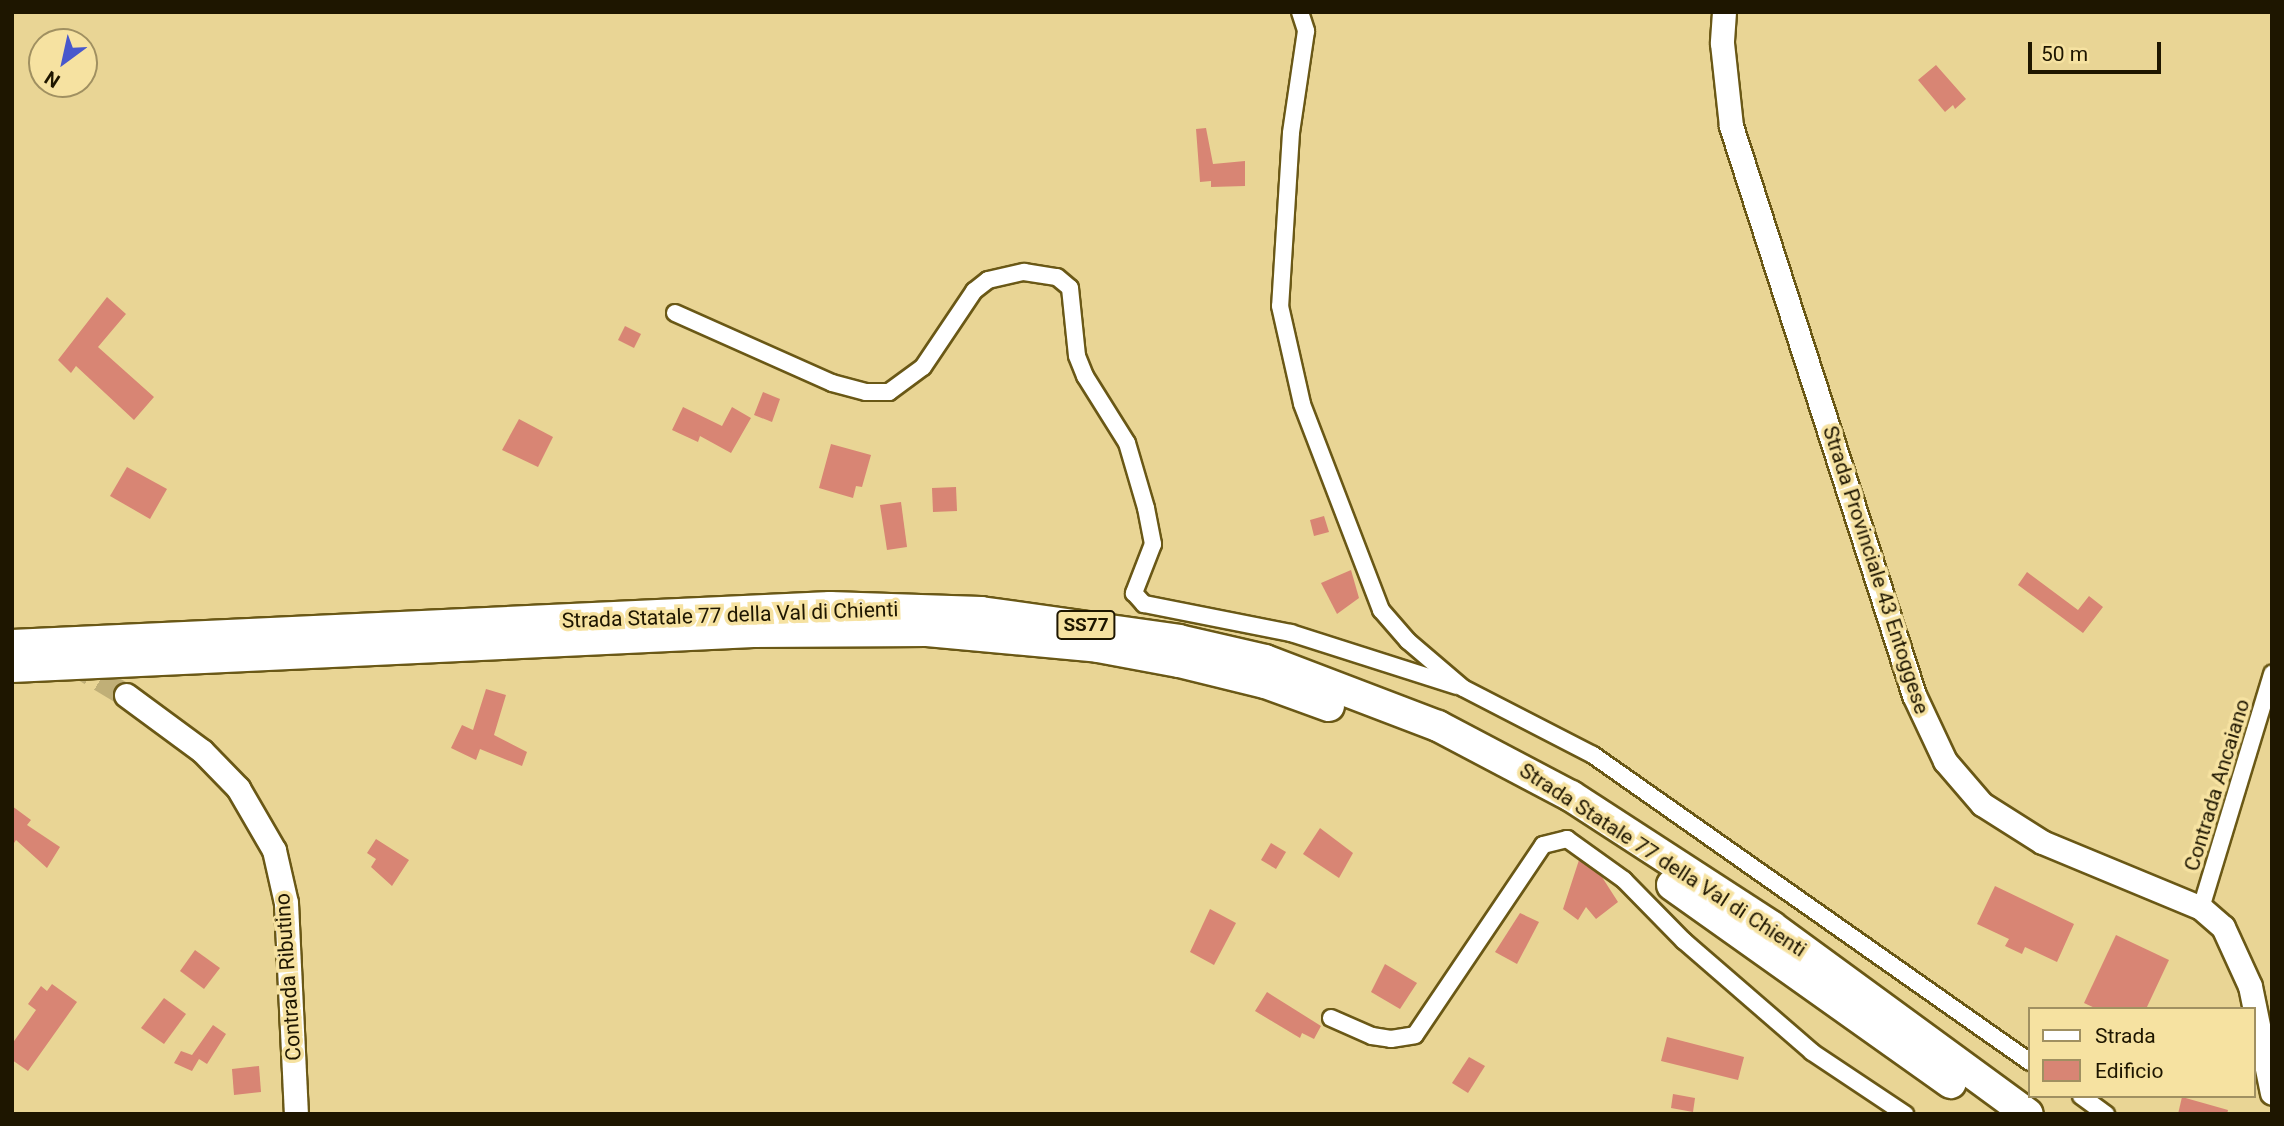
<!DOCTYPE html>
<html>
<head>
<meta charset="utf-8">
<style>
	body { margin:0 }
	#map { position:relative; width:2284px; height:1126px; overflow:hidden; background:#e9d595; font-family:Roboto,sans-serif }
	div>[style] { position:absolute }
	.building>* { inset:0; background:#d88574 }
	.secondary-tunnel>* { height:23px; margin-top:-11.5px; transform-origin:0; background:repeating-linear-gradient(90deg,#c0af77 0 23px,transparent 0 34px) }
	.roads { filter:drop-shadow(2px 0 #6a5816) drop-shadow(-2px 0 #6a5816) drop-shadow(0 2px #6a5816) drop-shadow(0 -2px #6a5816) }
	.street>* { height:16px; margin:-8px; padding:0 8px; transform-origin:8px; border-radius:8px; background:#fff }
	.secondary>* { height:23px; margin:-11.5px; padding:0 11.5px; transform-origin:11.5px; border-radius:11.5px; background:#fff }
	.highway>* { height:30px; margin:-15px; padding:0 15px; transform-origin:15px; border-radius:15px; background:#fff }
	span { translate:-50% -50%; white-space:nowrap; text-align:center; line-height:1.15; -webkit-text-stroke:7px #f6e2a1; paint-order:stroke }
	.shield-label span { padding:2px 5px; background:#f6e2a1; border:2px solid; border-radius:5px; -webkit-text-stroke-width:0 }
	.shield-label { font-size:19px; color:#1e1600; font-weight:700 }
	.street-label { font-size:21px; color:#1e1600 }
	.frame { position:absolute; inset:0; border:14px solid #1e1600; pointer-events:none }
	.legend { position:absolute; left:2028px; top:1007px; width:228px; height:91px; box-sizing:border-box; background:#f6e2a1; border:2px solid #a09061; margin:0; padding:9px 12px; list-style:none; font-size:21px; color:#1e1600 }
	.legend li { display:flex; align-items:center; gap:14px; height:35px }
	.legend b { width:35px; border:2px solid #a09061 }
	.north { position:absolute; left:28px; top:28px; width:70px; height:70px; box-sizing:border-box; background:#f6e2a1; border:2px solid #a09061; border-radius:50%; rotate:213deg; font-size:19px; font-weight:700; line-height:28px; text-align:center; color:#1e1600 }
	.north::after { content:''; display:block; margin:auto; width:24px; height:32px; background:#4858cc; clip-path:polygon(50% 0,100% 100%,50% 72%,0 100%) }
	.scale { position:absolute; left:2028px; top:42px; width:133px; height:32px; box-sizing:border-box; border:4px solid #1e1600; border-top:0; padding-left:9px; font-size:21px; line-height:24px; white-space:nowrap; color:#1e1600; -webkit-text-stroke:5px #f6e2a1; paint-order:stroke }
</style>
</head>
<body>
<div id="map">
	<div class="building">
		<i style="clip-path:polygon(1936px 65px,1966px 99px,1955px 109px,1953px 105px,1945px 112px,1918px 80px)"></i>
		<i style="clip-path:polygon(1206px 128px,1213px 164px,1245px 161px,1245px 186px,1211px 187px,1211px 181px,1200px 182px,1196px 129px)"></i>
		<i style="clip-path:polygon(107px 297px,126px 314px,98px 347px,154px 397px,134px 420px,76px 366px,71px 373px,58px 360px)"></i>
		<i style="clip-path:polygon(625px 326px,641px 334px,634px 348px,618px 340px)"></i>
		<i style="clip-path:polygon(763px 392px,780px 399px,772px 422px,754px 415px)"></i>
		<i style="clip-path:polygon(683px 407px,722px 426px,732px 407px,751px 418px,731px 453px,700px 436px,698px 442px,672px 430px)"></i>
		<i style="clip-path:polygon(519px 419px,553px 437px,538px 467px,502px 450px)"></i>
		<i style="clip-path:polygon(831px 444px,871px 455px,862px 487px,856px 486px,853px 498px,819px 488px)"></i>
		<i style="clip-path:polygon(127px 467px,167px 489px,150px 519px,110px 496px)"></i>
		<i style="clip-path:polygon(956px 487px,957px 511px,933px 512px,932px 488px)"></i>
		<i style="clip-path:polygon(901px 502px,907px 547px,887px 550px,880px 505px)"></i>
		<i style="clip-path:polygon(1324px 516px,1329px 532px,1314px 536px,1310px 520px)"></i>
		<i style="clip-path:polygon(1351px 570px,1359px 598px,1337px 614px,1321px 583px)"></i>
		<i style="clip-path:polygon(2027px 572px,2078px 610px,2089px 596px,2103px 607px,2083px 633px,2018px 585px)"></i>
		<i style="clip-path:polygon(486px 689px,506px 695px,494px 735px,527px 752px,522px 766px,480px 749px,476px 760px,451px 748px,462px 725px,473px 730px)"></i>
		<i style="clip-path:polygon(12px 806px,31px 820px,27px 825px,60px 847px,47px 868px,16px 840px,12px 846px)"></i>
		<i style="clip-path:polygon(1320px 828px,1353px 853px,1339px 878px,1303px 854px)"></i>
		<i style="clip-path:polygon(376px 839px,409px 860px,392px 886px,371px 867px,376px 859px,367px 853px)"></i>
		<i style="clip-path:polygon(1271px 843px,1286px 852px,1276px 869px,1261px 860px)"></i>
		<i style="clip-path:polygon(1579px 860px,1602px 877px,1618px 902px,1596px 919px,1586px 907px,1578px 920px,1563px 909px)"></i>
		<i style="clip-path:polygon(1995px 886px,2074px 924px,2057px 962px,2025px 947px,2022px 954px,2005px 946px,2009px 939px,1977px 924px)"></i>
		<i style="clip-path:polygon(1210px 909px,1236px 923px,1214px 965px,1190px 952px)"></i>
		<i style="clip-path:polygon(1520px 913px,1539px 922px,1517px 964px,1495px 952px)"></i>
		<i style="clip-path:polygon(2116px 935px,2169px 960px,2146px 1009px,2097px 1009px,2084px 1003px)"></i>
		<i style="clip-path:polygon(195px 950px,220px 968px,204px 989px,180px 971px)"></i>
		<i style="clip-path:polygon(1385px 964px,1417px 983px,1400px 1009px,1371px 992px)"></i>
		<i style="clip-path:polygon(52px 984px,77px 1002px,28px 1071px,12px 1060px,12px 1044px,36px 1010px,28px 1004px,41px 986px,47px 991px)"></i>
		<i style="clip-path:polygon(1267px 992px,1321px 1026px,1314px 1039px,1302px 1033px,1300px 1038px,1255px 1011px)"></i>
		<i style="clip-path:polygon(164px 998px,186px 1014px,164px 1044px,141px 1028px)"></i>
		<i style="clip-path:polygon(213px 1025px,226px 1034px,207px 1064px,199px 1059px,192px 1071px,174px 1063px,181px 1051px,192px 1055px)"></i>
		<i style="clip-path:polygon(1667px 1037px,1744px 1057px,1738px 1080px,1661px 1061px)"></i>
		<i style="clip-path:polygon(1469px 1057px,1485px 1066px,1468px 1093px,1452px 1083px)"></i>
		<i style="clip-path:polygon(259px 1066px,261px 1092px,234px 1095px,232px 1069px)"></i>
		<i style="clip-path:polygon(1673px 1094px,1695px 1098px,1693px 1112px,1671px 1108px)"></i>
		<i style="clip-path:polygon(2182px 1097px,2228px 1110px,2227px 1114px,2178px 1114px)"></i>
	</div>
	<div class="secondary-tunnel">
		<i style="left:71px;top:662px;width:64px;rotate:31deg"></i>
	</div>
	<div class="roads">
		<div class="street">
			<i style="left:1300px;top:12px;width:20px;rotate:72deg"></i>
			<i style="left:1306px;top:31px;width:103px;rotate:98.4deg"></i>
			<i style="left:1291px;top:133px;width:173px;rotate:93.6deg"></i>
			<i style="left:1280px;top:306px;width:100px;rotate:77.3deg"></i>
			<i style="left:1302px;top:404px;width:221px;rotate:69deg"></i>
			<i style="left:1381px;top:610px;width:41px;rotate:48.9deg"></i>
			<i style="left:1408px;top:641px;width:72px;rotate:40.5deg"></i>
			<i style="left:1463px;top:688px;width:146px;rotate:27.3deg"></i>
			<i style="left:1593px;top:755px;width:534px;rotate:35.09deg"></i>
			<i style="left:675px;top:313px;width:172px;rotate:24deg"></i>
			<i style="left:832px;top:383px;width:35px;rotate:15deg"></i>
			<i style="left:866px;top:392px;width:23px"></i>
			<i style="left:889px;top:392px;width:42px;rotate:-36.3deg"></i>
			<i style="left:923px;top:367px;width:92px;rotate:-56.1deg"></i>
			<i style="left:974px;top:291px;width:18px;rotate:-38deg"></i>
			<i style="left:988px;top:280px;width:37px;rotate:-13deg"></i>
			<i style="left:1024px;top:272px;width:33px;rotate:9deg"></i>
			<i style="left:1057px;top:277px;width:17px;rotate:40deg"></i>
			<i style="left:1070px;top:288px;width:68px;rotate:84.1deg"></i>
			<i style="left:1077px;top:356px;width:22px;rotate:68deg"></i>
			<i style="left:1085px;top:376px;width:79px;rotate:57.9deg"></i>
			<i style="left:1127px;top:443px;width:68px;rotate:73.7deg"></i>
			<i style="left:1146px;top:508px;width:37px;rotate:79deg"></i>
			<i style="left:1153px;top:544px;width:53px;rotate:111.2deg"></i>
			<i style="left:1134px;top:593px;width:15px;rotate:48deg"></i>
			<i style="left:1144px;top:604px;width:150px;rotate:11.2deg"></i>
			<i style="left:1291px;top:633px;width:174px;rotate:17.7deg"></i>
			<i style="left:2201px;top:908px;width:245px;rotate:-73.1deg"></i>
			<i style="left:1331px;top:1018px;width:45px;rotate:23.7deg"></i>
			<i style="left:1372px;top:1036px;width:19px;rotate:9deg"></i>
			<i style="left:1391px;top:1039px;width:24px;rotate:-9deg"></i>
			<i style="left:1415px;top:1035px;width:229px;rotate:-56deg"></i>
			<i style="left:1543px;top:845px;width:25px;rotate:-14deg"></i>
			<i style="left:1567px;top:839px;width:70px;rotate:35.7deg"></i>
			<i style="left:1624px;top:880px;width:86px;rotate:45.5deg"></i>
			<i style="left:1684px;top:941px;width:169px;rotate:40.9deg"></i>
			<i style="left:1812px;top:1052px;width:112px;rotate:33.7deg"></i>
			<i style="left:2081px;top:1096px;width:31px;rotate:36deg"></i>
		</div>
		<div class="secondary">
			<i style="left:1724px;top:12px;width:31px;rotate:94deg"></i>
			<i style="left:1722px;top:43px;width:83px;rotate:83.8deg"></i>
			<i style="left:1731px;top:126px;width:598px;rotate:72.17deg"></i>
			<i style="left:1914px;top:695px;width:73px;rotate:64.8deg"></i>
			<i style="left:1945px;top:761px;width:57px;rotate:49.3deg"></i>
			<i style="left:1982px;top:804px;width:71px;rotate:32.3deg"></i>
			<i style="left:2042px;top:842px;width:172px;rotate:22.5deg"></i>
			<i style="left:2201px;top:908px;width:29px;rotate:41deg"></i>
			<i style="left:2223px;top:927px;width:65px;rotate:65.4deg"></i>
			<i style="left:2250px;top:986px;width:109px;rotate:78.4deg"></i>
			<i style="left:126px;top:695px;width:94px;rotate:36.4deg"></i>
			<i style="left:202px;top:751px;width:52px;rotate:45.8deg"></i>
			<i style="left:238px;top:788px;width:72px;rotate:59.9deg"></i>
			<i style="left:274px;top:850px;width:54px;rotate:77.2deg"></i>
			<i style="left:286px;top:903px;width:211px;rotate:87.3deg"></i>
		</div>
		<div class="highway">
			<i style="left:12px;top:645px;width:819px;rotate:-2.66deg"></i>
			<i style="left:830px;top:607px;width:151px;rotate:1.9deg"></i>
			<i style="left:981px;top:612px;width:200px;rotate:8deg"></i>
			<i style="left:1179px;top:640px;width:88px;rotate:13.1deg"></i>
			<i style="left:1265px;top:660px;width:185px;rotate:20.9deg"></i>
			<i style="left:1438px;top:726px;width:150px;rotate:27.8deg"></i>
			<i style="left:1571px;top:796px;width:239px;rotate:33deg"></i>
			<i style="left:1771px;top:926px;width:318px;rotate:36.2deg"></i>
			<i style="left:12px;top:667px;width:742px;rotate:-2.7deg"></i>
			<i style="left:753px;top:632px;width:174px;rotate:-0.3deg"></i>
			<i style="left:927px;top:631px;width:172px;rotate:5.3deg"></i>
			<i style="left:1098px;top:647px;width:82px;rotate:10.5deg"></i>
			<i style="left:1179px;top:662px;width:89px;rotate:13.7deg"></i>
			<i style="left:1265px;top:683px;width:68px;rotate:19.8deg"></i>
			<i style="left:1672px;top:885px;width:342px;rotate:35.4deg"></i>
		</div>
	</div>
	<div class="shield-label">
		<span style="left:1086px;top:625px">SS77</span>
	</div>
	<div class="street-label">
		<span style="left:1876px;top:570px;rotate:72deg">Strada Provinciale 43 Entoggese</span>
		<span style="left:730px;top:615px;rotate:-2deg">Strada Statale 77 della Val di Chienti</span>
		<span style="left:2217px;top:785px;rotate:-73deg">Contrada Ancaiano</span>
		<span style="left:1663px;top:860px;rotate:33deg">Strada Statale 77 della Val di Chienti</span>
		<span style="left:288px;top:977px;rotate:-94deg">Contrada Ributino</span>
	</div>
	<div class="frame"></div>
	<ul class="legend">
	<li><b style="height:9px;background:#fff"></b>Strada</li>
	<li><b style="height:19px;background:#d88574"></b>Edificio</li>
	</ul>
	<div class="north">N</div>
	<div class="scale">50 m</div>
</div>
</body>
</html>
